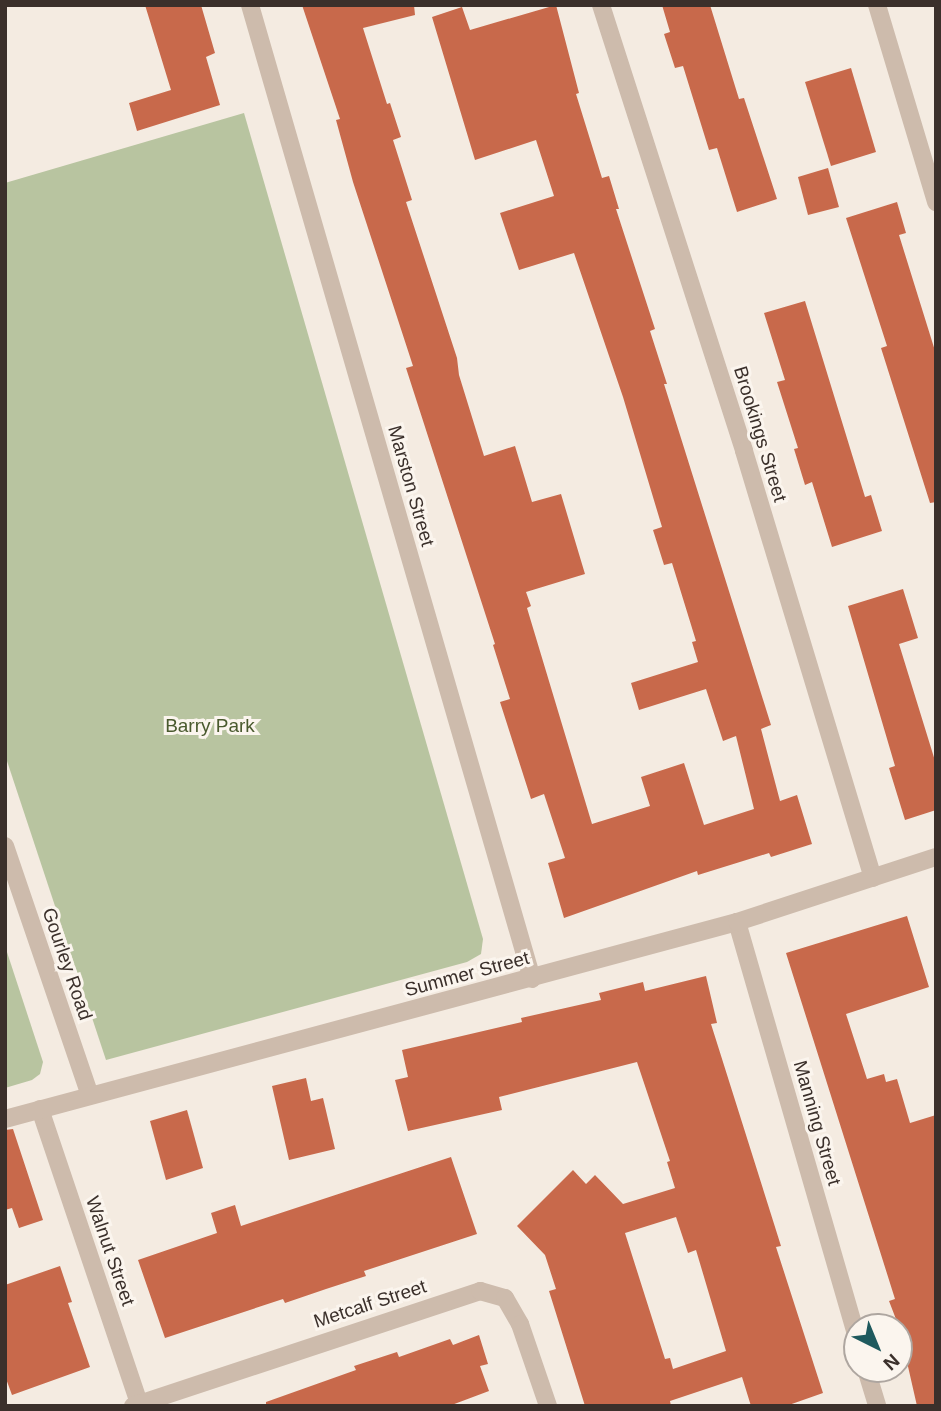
<!DOCTYPE html>
<html>
<head>
<meta charset="utf-8">
<style>
	body { margin:0 }
	#map { position:relative; width:941px; height:1411px; overflow:hidden; background:#f4ebe1; font-family:Arial,sans-serif }
	div>[style] { position:absolute }
	.green>* { inset:0; background:#b8c4a0 }
	.building>* { inset:0; background:#c8694b }
	.minor>* { height:18px; margin:-9px; padding:0 9px; transform-origin:9px; border-radius:9px; background:#cdbbac }
	.tertiary>* { height:18px; margin:-9px; padding:0 9px; transform-origin:9px; border-radius:9px; background:#cdbbac }
	span { translate:-50% -50%; white-space:nowrap; text-align:center; line-height:1.15; -webkit-text-stroke:6px #fbf5ee; paint-order:stroke }
	.street-label { font-size:19px; color:#3b302b }
	.park-label { font-size:19px; color:#4a5a2e }
	.frame { position:absolute; inset:0; border:7px solid #3b302b; pointer-events:none }
	.north { position:absolute; left:843px; top:1313px; width:70px; height:70px; box-sizing:border-box; background:#fbf5ee; border:2px solid #aea6a0; border-radius:50%; rotate:137deg; font-size:19px; font-weight:700; line-height:28px; text-align:center; color:#3b302b }
	.north::after { content:''; display:block; margin:auto; width:24px; height:32px; background:#1f5a5e; clip-path:polygon(50% 0,100% 100%,50% 72%,0 100%) }
</style>
</head>
<body>
<div id="map">
	<div class="green">
		<i style="clip-path:polygon(244px 113px,483px 939px,481px 954px,467px 962px,106px 1060px,5px 755px,5px 183px)"></i>
		<i style="clip-path:polygon(5px 946px,43px 1062px,40px 1074px,32px 1080px,5px 1088px)"></i>
	</div>
	<div class="building">
		<i style="clip-path:polygon(145px 5px,201px 5px,215px 53px,206px 57px,220px 105px,137px 131px,129px 103px,171px 90px)"></i>
		<i style="clip-path:polygon(302px 5px,414px 5px,415px 15px,363px 28px,387px 104px,390px 103px,401px 137px,393px 140px,412px 200px,406px 202px,457px 358px,459px 375px,484px 456px,515px 446px,532px 502px,561px 494px,585px 574px,526px 592px,531px 606px,527px 608px,592px 824px,650px 806px,641px 777px,684px 763px,704px 825px,754px 809px,736px 736px,723px 741px,706px 689px,639px 710px,631px 683px,698px 662px,692px 642px,696px 641px,672px 563px,664px 565px,653px 530px,662px 527px,623px 397px,574px 253px,519px 270px,500px 213px,554px 196px,536px 140px,475px 160px,432px 17px,462px 7px,470px 30px,556px 5px,579px 93px,576px 94px,602px 178px,609px 176px,619px 209px,616px 209px,655px 329px,650px 331px,667px 384px,664px 384px,771px 725px,761px 729px,780px 801px,797px 795px,812px 844px,771px 857px,769px 853px,698px 875px,697px 871px,564px 918px,548px 863px,565px 858px,544px 794px,531px 799px,500px 702px,510px 699px,493px 645px,495px 644px,406px 368px,413px 366px,353px 182px,336px 120px,340px 119px)"></i>
		<i style="clip-path:polygon(662px 5px,710px 5px,739px 99px,744px 98px,777px 199px,737px 212px,717px 148px,709px 150px,683px 66px,675px 68px,664px 34px,670px 32px)"></i>
		<i style="clip-path:polygon(851px 68px,876px 152px,831px 166px,805px 82px)"></i>
		<i style="clip-path:polygon(828px 168px,839px 207px,808px 215px,798px 177px)"></i>
		<i style="clip-path:polygon(897px 202px,906px 233px,899px 235px,936px 354px,936px 502px,930px 503px,881px 348px,887px 346px,846px 218px)"></i>
		<i style="clip-path:polygon(805px 301px,865px 497px,871px 495px,882px 531px,832px 547px,812px 482px,805px 485px,794px 449px,798px 448px,777px 382px,785px 380px,764px 313px)"></i>
		<i style="clip-path:polygon(903px 589px,918px 638px,899px 644px,936px 764px,936px 810px,905px 820px,889px 768px,895px 766px,848px 606px)"></i>
		<i style="clip-path:polygon(907px 916px,929px 987px,846px 1014px,867px 1079px,884px 1074px,886px 1082px,897px 1079px,910px 1123px,936px 1115px,936px 1406px,917px 1406px,899px 1327px,889px 1301px,895px 1299px,786px 953px)"></i>
		<i style="clip-path:polygon(evenodd,706px 976px,717px 1023px,711px 1024px,781px 1246px,776px 1247px,823px 1393px,786px 1406px,751px 1406px,742px 1377px,670px 1401px,671px 1406px,585px 1406px,549px 1291px,556px 1289px,545px 1255px,517px 1226px,573px 1170px,586px 1184px,595px 1175px,623px 1204px,675px 1188px,667px 1162px,670px 1161px,637px 1062px,499px 1097px,502px 1110px,408px 1131px,395px 1080px,408px 1077px,402px 1050px,522px 1022px,521px 1018px,601px 1000px,599px 993px,643px 982px,645px 991px,706px 976px,676px 1217px,688px 1253px,696px 1250px,726px 1351px,673px 1369px,670px 1358px,665px 1359px,625px 1233px,676px 1217px)"></i>
		<i style="clip-path:polygon(306px 1078px,311px 1101px,323px 1098px,335px 1149px,289px 1160px,272px 1086px)"></i>
		<i style="clip-path:polygon(187px 1110px,203px 1168px,166px 1180px,150px 1121px)"></i>
		<i style="clip-path:polygon(13px 1129px,43px 1220px,19px 1228px,12px 1208px,5px 1210px,5px 1130px)"></i>
		<i style="clip-path:polygon(451px 1157px,477px 1234px,364px 1271px,366px 1276px,326px 1289px,285px 1303px,283px 1299px,165px 1338px,138px 1260px,217px 1233px,211px 1213px,235px 1205px,241px 1226px)"></i>
		<i style="clip-path:polygon(60px 1266px,72px 1302px,68px 1303px,90px 1367px,12px 1395px,5px 1376px,5px 1285px)"></i>
		<i style="clip-path:polygon(479px 1335px,488px 1364px,480px 1366px,489px 1391px,449px 1406px,266px 1406px,266px 1402px,356px 1370px,354px 1366px,397px 1352px,399px 1357px,450px 1339px,453px 1345px)"></i>
	</div>
	<div class="minor">
		<i style="left:250px;top:5px;width:1014px;rotate:73.85deg"></i>
		<i style="left:601px;top:5px;width:468px;rotate:72.2deg"></i>
		<i style="left:744px;top:451px;width:446px;rotate:73.2deg"></i>
		<i style="left:877px;top:5px;width:206px;rotate:73.3deg"></i>
		<i style="left:5px;top:846px;width:263px;rotate:71.2deg"></i>
		<i style="left:737px;top:922px;width:432px;rotate:73.9deg"></i>
		<i style="left:40px;top:1109px;width:313px;rotate:71.4deg"></i>
		<i style="left:866px;top:1369px;width:39px;rotate:73deg"></i>
		<i style="left:133px;top:1406px;width:366px;rotate:-18.3deg"></i>
		<i style="left:480px;top:1291px;width:26px;rotate:16deg"></i>
		<i style="left:505px;top:1298px;width:30px;rotate:60deg"></i>
		<i style="left:520px;top:1324px;width:87px;rotate:71.1deg"></i>
	</div>
	<div class="tertiary">
		<i style="left:5px;top:1119px;width:758px;rotate:-15.06deg"></i>
		<i style="left:737px;top:922px;width:209px;rotate:-18.1deg"></i>
	</div>
	<div class="street-label">
		<span style="left:760px;top:434px;rotate:73deg">Brookings Street</span>
		<span style="left:411px;top:486px;rotate:74deg">Marston Street</span>
		<span style="left:67px;top:964px;rotate:71deg">Gourley Road</span>
		<span style="left:467px;top:974px;rotate:-15deg">Summer Street</span>
		<span style="left:817px;top:1123px;rotate:74deg">Manning Street</span>
		<span style="left:110px;top:1251px;rotate:71deg">Walnut Street</span>
		<span style="left:370px;top:1304px;rotate:-18deg">Metcalf Street</span>
	</div>
	<div class="park-label">
		<span style="left:210px;top:726px">Barry Park</span>
	</div>
	<div class="frame"></div>
	<div class="north">N</div>
</div>
</body>
</html>
